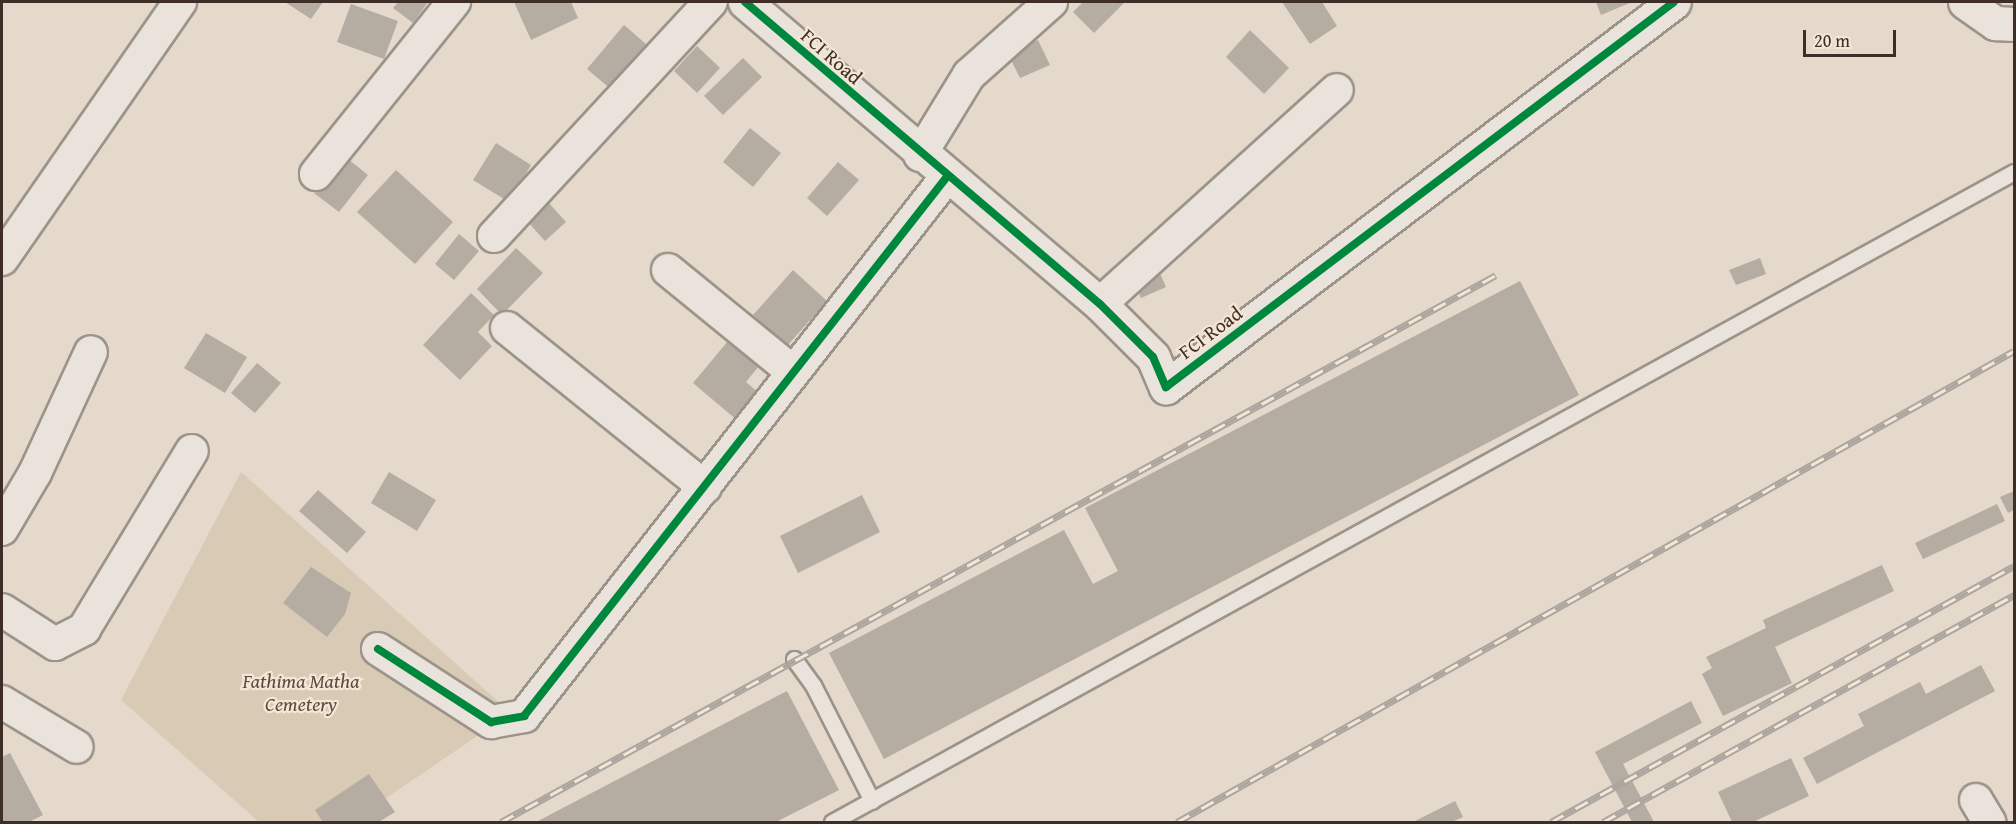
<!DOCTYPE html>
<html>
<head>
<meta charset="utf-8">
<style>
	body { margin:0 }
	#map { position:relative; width:2016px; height:824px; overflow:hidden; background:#e4d9ca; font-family:"Gentium Book Plus",serif }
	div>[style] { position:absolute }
	.green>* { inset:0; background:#d9cab6 }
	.building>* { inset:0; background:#b5aca2 }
	.roads { filter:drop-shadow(2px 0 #9c948a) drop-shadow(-2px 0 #9c948a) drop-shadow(0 2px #9c948a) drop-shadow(0 -2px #9c948a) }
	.service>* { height:15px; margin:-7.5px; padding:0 7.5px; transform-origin:7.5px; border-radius:7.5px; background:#e9e3dc }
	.minor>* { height:32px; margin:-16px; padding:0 16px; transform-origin:16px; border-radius:16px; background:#e9e3dc }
	.tertiary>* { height:33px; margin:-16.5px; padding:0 16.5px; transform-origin:16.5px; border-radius:16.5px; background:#e9e3dc }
	.rail>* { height:7px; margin-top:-3.5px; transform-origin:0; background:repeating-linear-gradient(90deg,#f4e7d5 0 14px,#aca6a0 0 28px); box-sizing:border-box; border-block:2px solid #aca6a0 }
	.cycleway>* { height:8px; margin:-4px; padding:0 4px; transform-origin:4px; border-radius:4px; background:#00873e }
	span { translate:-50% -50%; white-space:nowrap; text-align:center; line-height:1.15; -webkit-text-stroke:4.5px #f4e7d5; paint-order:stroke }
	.street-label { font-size:20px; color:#3e2e27 }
	.park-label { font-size:20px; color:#5b4b40; font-style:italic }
	.frame { position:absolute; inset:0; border:3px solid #3e2e27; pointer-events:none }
	.scale { position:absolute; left:1803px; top:30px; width:93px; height:27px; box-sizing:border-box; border:3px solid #3e2e27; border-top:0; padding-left:8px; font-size:18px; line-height:21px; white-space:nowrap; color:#3e2e27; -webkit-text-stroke:4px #f4e7d5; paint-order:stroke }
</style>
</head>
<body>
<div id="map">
	<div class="green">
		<i style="clip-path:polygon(241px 472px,511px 713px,351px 822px,259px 822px,121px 700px)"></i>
	</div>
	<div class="building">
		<i style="clip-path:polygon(285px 2px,323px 2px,311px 19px)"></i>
		<i style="clip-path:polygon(398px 2px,428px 2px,413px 23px,393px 8px)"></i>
		<i style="clip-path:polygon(514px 2px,571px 2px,578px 18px,531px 40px)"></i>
		<i style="clip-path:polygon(1083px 2px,1125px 2px,1094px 33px,1073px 12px)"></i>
		<i style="clip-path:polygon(1282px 2px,1322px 2px,1337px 26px,1310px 44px)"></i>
		<i style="clip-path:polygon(1596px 2px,1632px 2px,1601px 15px)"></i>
		<i style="clip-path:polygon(351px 4px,398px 21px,384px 59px,337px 42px)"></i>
		<i style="clip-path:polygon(624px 25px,655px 52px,619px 96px,587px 69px)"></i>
		<i style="clip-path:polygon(1250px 30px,1289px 68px,1264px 94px,1226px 57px)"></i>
		<i style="clip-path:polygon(1038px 40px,1050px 65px,1020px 78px,1008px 54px)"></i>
		<i style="clip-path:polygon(697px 46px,720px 68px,697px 93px,674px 71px)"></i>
		<i style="clip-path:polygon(743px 58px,762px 77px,723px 115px,704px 96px)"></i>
		<i style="clip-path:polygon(750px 128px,781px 153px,753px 187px,723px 162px)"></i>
		<i style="clip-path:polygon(496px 143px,531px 165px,509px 202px,473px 180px)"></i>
		<i style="clip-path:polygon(343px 155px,368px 175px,339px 212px,314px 193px)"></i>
		<i style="clip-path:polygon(838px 162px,859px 180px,827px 216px,807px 198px)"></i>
		<i style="clip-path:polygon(396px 170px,453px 222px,415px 264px,357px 212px)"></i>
		<i style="clip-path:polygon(548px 202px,566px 222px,545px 241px,527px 221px)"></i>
		<i style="clip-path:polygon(459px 234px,479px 251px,454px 280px,435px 264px)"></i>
		<i style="clip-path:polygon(516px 248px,543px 273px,502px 315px,477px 289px)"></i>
		<i style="clip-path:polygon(1760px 258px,1766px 274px,1736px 285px,1729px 270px)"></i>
		<i style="clip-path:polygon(793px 270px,827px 301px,787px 346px,753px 315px)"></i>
		<i style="clip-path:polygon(1159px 271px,1166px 287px,1141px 298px,1134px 282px)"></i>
		<i style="clip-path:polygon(1520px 281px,1579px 395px,884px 759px,829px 653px,1064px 530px,1093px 584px,1118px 571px,1085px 508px)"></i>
		<i style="clip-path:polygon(471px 293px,494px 315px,478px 332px,492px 346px,460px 380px,423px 345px)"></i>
		<i style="clip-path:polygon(206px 333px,247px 357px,225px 393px,184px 368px)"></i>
		<i style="clip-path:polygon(728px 341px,759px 366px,746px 382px,760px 394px,738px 421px,693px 383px)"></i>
		<i style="clip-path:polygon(257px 363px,281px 383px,255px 413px,231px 393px)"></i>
		<i style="clip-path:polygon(389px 472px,436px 500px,417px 531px,371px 503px)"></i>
		<i style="clip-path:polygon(318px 490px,366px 532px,347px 553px,299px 511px)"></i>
		<i style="clip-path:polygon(2014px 491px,2014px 510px,2008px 513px,2000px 497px)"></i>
		<i style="clip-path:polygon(862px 495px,880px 532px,798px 573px,780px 536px)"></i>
		<i style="clip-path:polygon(1997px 504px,2005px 521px,1923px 559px,1915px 543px)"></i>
		<i style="clip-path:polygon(1882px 565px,1894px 591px,1775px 647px,1792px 683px,1723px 716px,1702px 674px,1712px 668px,1706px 657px,1766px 628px,1763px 620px)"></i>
		<i style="clip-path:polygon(311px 567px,351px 593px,345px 614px,327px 637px,283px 603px)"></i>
		<i style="clip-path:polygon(1981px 665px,1995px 691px,1817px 784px,1803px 758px,1864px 726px,1858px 714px,1920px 682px,1926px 694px)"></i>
		<i style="clip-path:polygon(787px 691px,839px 790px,776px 822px,536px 822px)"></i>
		<i style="clip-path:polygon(1691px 701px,1702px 723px,1623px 764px,1654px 822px,1632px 822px,1595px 752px)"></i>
		<i style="clip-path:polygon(10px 753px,43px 815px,29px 822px,2px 822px,2px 757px)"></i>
		<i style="clip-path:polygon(1791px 758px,1809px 796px,1753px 822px,1732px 822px,1718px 792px)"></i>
		<i style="clip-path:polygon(369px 774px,395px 812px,379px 822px,323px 822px,315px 810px)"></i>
		<i style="clip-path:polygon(1455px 801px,1463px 817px,1452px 822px,1413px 822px)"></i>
	</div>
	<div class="roads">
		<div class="service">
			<i style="left:794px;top:659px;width:32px;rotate:54deg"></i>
			<i style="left:813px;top:685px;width:130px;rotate:63deg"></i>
			<i style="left:832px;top:822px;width:1349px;rotate:-28.81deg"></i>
		</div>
		<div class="minor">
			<i style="left:920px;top:155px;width:94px;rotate:-58.5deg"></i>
			<i style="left:969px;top:75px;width:110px;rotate:-41.7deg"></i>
			<i style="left:316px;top:174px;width:221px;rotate:-51.3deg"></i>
			<i style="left:494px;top:236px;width:319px;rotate:-47.2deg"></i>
			<i style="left:2px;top:259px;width:313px;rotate:-55.3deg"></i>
			<i style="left:668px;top:270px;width:161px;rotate:39.2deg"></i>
			<i style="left:1100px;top:304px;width:319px;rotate:-42.1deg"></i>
			<i style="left:507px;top:328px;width:254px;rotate:38.8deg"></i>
			<i style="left:2px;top:529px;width:65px;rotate:-59.5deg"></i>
			<i style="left:35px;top:473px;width:133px;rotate:-65.2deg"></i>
			<i style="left:2px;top:610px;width:63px;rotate:32.7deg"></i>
			<i style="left:55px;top:644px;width:33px;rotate:-27deg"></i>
			<i style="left:84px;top:629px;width:208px;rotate:-58.8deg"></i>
			<i style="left:378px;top:649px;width:135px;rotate:32.9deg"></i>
			<i style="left:491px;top:722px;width:34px;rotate:-10deg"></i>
			<i style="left:524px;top:716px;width:684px;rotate:-51.89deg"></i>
			<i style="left:2px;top:702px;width:87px;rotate:31deg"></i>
			<i style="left:1976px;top:800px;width:26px;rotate:59deg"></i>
		</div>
		<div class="tertiary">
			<i style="left:745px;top:2px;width:466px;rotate:40.4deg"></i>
			<i style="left:1100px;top:304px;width:75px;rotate:45deg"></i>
			<i style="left:1153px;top:357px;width:33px;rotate:67deg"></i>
			<i style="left:1166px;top:387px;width:637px;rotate:-37.16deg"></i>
			<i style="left:1965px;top:2px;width:37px;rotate:35deg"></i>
			<i style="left:1995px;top:23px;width:19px;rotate:3deg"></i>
		</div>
	</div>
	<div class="rail">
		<i style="left:501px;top:822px;width:1135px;rotate:-28.8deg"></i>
		<i style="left:1177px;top:822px;width:960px;rotate:-29.37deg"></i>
		<i style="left:1551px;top:822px;width:529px;rotate:-28.94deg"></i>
		<i style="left:1603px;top:822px;width:470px;rotate:-28.9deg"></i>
	</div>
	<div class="cycleway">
		<i style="left:745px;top:2px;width:466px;rotate:40.4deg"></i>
		<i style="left:1100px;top:304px;width:75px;rotate:45deg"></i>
		<i style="left:1153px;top:357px;width:33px;rotate:67deg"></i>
		<i style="left:1166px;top:387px;width:637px;rotate:-37.16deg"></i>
		<i style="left:378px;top:649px;width:135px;rotate:32.9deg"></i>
		<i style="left:491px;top:722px;width:34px;rotate:-10deg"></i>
		<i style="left:524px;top:716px;width:684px;rotate:-51.89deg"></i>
	</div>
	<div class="street-label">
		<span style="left:832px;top:56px;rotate:41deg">FCI Road</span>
		<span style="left:1210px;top:332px;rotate:-37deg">FCI Road</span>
	</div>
	<div class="park-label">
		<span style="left:301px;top:692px">Fathima Matha<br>Cemetery</span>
	</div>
	<div class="frame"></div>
	<div class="scale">20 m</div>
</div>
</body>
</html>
